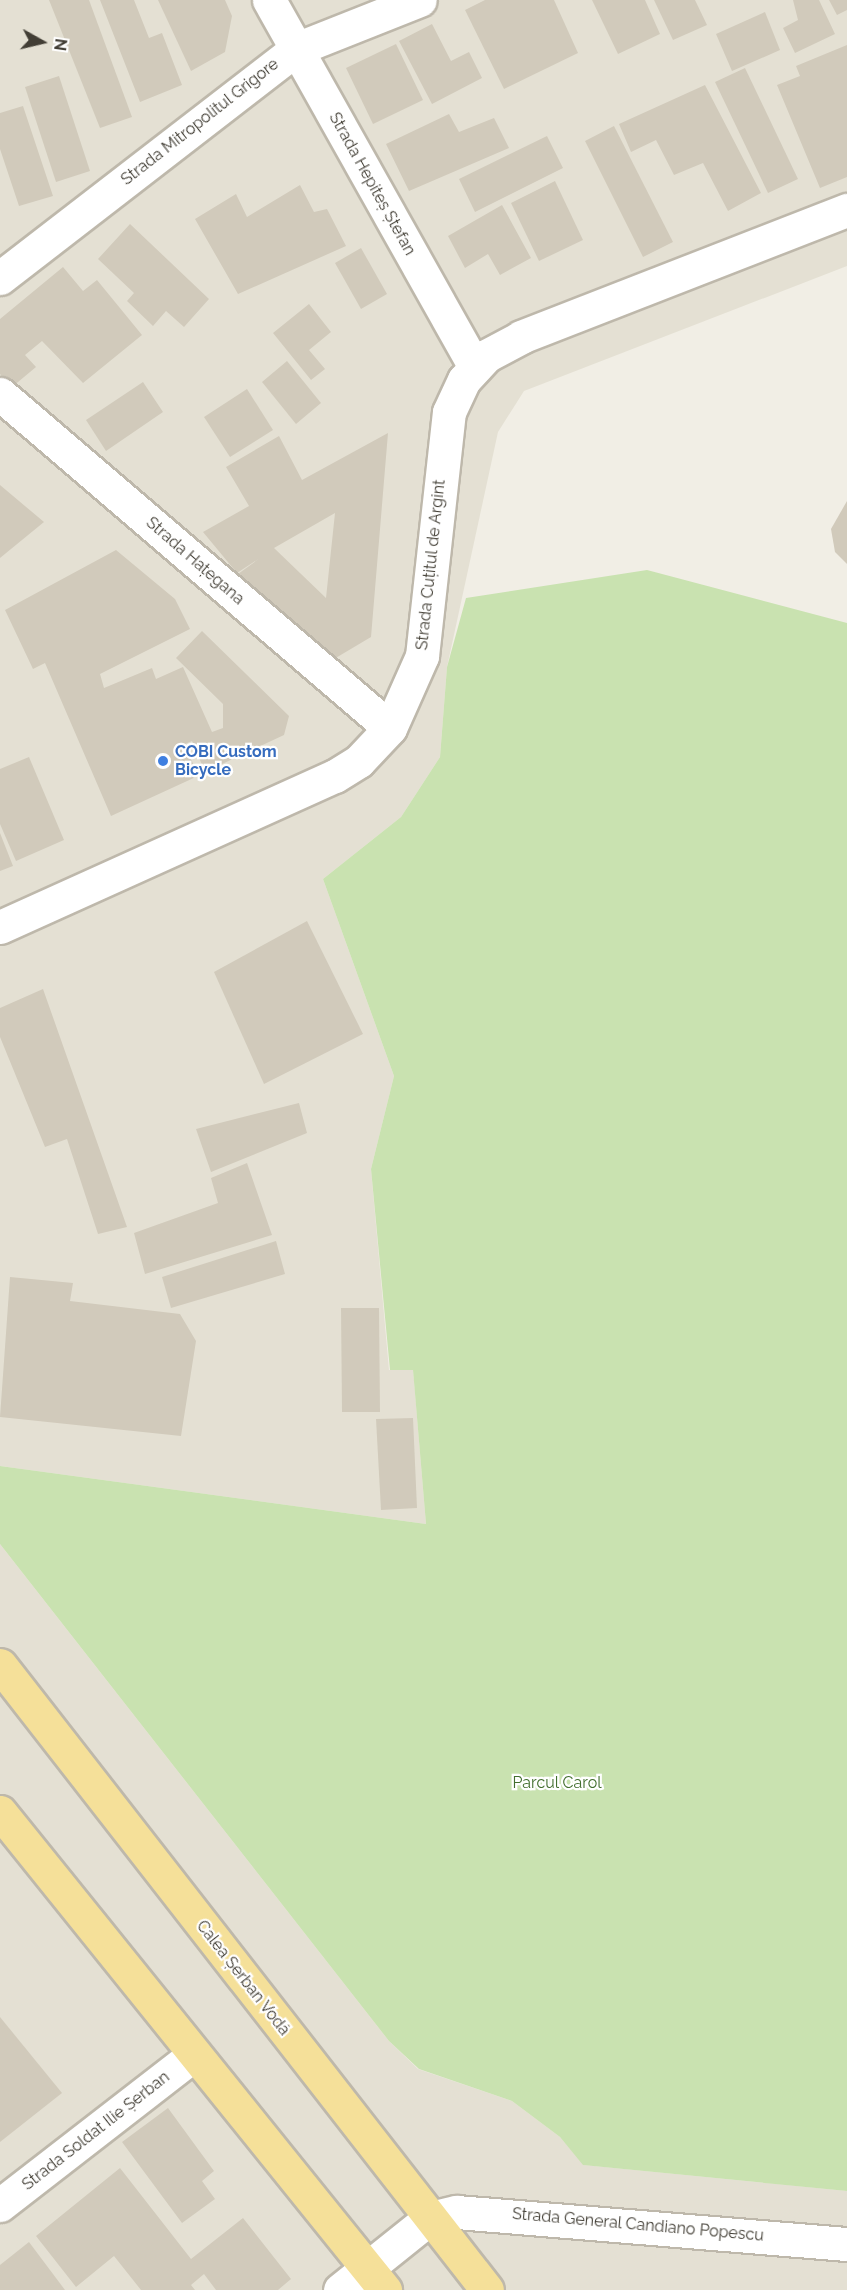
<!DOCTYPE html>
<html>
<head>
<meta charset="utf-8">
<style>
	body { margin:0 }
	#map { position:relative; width:847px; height:2290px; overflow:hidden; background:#f1eee5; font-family:Raleway,sans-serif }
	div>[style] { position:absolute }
	.residential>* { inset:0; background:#e4e0d3 }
	.green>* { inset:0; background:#c9e2b0 }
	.building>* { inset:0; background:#d1cabb }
	.roads { filter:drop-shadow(2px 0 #beb8ab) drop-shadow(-2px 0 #beb8ab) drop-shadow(0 2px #beb8ab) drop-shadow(0 -2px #beb8ab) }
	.minor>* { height:33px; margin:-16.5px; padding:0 16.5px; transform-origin:16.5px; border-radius:16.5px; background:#fff }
	.tertiary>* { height:33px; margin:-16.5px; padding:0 16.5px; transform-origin:16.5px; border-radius:16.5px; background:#fff }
	.primary>* { height:33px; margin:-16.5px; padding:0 16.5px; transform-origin:16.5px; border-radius:16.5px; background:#f5e099 }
	.dots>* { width:16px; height:16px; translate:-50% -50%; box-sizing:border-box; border:3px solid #fff; border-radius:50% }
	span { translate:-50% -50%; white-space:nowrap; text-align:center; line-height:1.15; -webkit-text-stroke:4.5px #fff; paint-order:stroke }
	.street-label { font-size:16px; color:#423e35 }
	.shop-label { font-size:16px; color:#366cbe; font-weight:700 }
	.left { translate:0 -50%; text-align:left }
	.park-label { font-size:16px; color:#426e2e }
	.north { position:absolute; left:12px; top:12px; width:60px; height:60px; -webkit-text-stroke:4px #fff; paint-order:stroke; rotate:98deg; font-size:16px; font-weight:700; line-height:24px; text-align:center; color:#423e35 }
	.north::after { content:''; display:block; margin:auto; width:21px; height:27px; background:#423e35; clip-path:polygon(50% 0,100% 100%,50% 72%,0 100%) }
</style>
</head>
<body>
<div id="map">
	<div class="residential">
		<i style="clip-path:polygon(0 0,847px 0,847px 266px,524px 391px,498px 432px,447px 667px,440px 757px,401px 817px,323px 879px,394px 1076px,371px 1169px,389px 1370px,413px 1369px,426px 1524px,0 1466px)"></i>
		<i style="clip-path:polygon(0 1544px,389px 2041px,418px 2069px,512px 2101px,560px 2137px,584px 2165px,847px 2191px,847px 2290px,0 2290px)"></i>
	</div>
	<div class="green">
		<i style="clip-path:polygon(647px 570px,847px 623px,847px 2191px,583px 2165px,560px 2137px,512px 2101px,419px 2069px,389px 2041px,0 1544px,0 1466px,426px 1524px,413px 1370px,390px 1370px,371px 1169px,394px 1076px,323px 879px,401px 817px,440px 757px,447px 667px,466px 598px)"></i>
	</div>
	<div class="building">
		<i style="clip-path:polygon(49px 0,89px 0,132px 117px,100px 128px)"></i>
		<i style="clip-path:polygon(100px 0,134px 0,149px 38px,162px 33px,182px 85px,140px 102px)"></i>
		<i style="clip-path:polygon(158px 0,225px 0,232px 16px,225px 52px,191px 71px)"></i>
		<i style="clip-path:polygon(485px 0,554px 0,578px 53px,504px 89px,465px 10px)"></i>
		<i style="clip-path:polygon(592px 0,645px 0,660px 34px,618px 54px)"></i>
		<i style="clip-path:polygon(654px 0,695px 0,707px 25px,673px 40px)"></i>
		<i style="clip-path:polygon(793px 0,819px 0,835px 34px,795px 53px,783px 28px,798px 20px)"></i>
		<i style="clip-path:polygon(829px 0,847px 0,847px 10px,837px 15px)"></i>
		<i style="clip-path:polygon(765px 12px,780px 50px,732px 71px,716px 34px)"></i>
		<i style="clip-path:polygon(432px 24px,451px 61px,469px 52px,482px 78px,432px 104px,399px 41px)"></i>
		<i style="clip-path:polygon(396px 44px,423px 100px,373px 124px,346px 68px)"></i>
		<i style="clip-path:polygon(847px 45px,847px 177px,820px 188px,777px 85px,800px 76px,796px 66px)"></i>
		<i style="clip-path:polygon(745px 68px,798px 179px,768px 193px,715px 82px)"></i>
		<i style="clip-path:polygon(59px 76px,90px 171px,56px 182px,25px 87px)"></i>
		<i style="clip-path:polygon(705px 85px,761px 193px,728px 211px,703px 163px,674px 175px,656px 140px,631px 152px,619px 124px)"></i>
		<i style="clip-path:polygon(23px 106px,53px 196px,19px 206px,0 149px,0 113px)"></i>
		<i style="clip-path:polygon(449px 114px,459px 132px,494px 118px,509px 148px,409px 191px,386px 144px)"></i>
		<i style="clip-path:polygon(614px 126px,673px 242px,643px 257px,585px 141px)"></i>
		<i style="clip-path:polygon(547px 136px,563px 168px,475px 212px,459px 179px)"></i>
		<i style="clip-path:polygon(555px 181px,583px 240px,539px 261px,511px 203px)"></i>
		<i style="clip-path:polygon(300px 185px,314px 212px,327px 209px,346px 246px,238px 294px,195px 219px,236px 194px,247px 217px)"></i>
		<i style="clip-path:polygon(502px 205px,531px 258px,500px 275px,488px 254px,465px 268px,448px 236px)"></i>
		<i style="clip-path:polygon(130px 224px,209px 299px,184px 327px,166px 311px,153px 326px,127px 301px,134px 293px,98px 259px)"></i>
		<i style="clip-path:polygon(361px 248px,387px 294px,361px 309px,335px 263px)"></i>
		<i style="clip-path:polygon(63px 267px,83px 291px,97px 280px,142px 335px,83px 383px,42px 341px,25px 355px,36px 367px,12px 387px,0 374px,0 319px)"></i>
		<i style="clip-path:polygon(309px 304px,331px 332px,309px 350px,325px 369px,311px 380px,273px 333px)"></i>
		<i style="clip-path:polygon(287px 361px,321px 403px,296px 424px,262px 382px)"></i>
		<i style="clip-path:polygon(143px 382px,163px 412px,106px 451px,86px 420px)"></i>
		<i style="clip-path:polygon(247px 389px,273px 430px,230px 457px,204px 417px)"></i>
		<i style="clip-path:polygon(evenodd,388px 433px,371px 637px,334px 659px,238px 574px,260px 558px,237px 573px,203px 532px,249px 506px,226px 467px,279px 436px,302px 480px,388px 433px,335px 513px,326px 598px,274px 548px,335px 513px)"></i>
		<i style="clip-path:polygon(0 485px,44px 522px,0 558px)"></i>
		<i style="clip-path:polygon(847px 501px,847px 564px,835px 552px,831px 529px)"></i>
		<i style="clip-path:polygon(116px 550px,175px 599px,190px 629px,100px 674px,104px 688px,152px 668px,156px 679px,183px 667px,212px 732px,223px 728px,223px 704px,176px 658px,202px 631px,289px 716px,284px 735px,205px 772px,192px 741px,185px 744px,198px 776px,111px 816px,45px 663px,33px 669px,5px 610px)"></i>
		<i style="clip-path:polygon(29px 757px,64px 840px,16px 861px,0 824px,0 769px)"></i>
		<i style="clip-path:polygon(0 833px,13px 866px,0 871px)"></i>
		<i style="clip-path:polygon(307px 921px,363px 1034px,264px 1084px,214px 972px)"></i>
		<i style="clip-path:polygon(43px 989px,127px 1227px,98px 1234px,67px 1139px,45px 1147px,0 1037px,0 1008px)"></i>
		<i style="clip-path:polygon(299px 1103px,307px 1133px,211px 1172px,196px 1129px)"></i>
		<i style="clip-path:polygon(247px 1163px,272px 1235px,145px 1274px,134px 1233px,218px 1203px,211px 1178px)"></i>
		<i style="clip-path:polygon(276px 1241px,285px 1274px,171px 1308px,162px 1277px)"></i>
		<i style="clip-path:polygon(10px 1277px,73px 1283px,70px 1301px,180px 1314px,196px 1341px,181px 1436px,0 1417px)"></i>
		<i style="clip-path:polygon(341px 1308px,379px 1308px,380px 1412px,342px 1412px)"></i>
		<i style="clip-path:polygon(413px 1418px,417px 1508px,381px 1510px,376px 1419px)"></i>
		<i style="clip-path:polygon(0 2017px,62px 2093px,0 2142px)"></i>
		<i style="clip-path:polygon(168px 2108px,214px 2171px,202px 2181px,215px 2199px,182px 2223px,122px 2142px)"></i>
		<i style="clip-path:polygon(120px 2168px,191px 2259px,243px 2218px,291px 2279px,278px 2290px,216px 2290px,204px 2274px,191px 2285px,195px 2290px,141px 2290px,114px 2256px,76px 2287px,36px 2236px)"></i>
		<i style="clip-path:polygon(29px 2242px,65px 2290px,0 2290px,0 2265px)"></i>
	</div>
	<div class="roads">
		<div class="minor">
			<i style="left:269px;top:0;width:421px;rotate:60.7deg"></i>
			<i style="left:0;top:278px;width:374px;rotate:-37.7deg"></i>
			<i style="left:296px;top:49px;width:133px;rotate:-21.6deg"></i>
			<i style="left:0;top:394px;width:513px;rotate:40.58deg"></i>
			<i style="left:0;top:2205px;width:243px;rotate:-37.8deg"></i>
			<i style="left:340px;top:2290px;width:115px;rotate:-38.7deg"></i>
			<i style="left:430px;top:2218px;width:28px;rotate:-13deg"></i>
			<i style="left:457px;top:2212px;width:391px;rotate:4.7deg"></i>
		</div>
		<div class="tertiary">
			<i style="left:0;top:927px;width:367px;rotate:-24.3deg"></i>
			<i style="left:335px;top:776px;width:28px;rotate:-32deg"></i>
			<i style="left:359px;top:761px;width:45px;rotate:-46.8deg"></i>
			<i style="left:390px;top:728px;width:79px;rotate:-66deg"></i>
			<i style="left:422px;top:656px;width:245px;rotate:-83.7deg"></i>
			<i style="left:449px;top:412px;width:35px;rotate:-65deg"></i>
			<i style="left:464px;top:380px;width:33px;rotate:-47deg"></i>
			<i style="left:486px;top:356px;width:40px;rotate:-28deg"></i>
			<i style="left:521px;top:337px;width:350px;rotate:-21.3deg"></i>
		</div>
		<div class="primary">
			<i style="left:0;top:1665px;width:792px;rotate:52.07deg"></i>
			<i style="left:0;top:1812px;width:614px;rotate:51.15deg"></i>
		</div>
	</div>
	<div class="dots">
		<i style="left:163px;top:761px;background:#3f7fe0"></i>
	</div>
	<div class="street-label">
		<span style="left:200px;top:122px;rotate:-38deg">Strada Mitropolitul Grigore</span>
		<span style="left:372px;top:184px;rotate:61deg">Strada Hepiteș Ștefan</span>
		<span style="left:195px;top:561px;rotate:41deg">Strada Hațegana</span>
		<span style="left:431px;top:565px;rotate:-84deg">Strada Cuțitul de Argint</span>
		<span style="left:243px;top:1978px;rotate:52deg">Calea Șerban Vodă</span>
		<span style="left:96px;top:2131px;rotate:-38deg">Strada Soldat Ilie Șerban</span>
		<span style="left:638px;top:2225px;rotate:5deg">Strada General Candiano Popescu</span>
	</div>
	<div class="shop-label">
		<span class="left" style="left:175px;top:761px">COBI Custom<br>Bicycle</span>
	</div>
	<div class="park-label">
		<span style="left:557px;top:1783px">Parcul Carol</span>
	</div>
	<div class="north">N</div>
</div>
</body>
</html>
